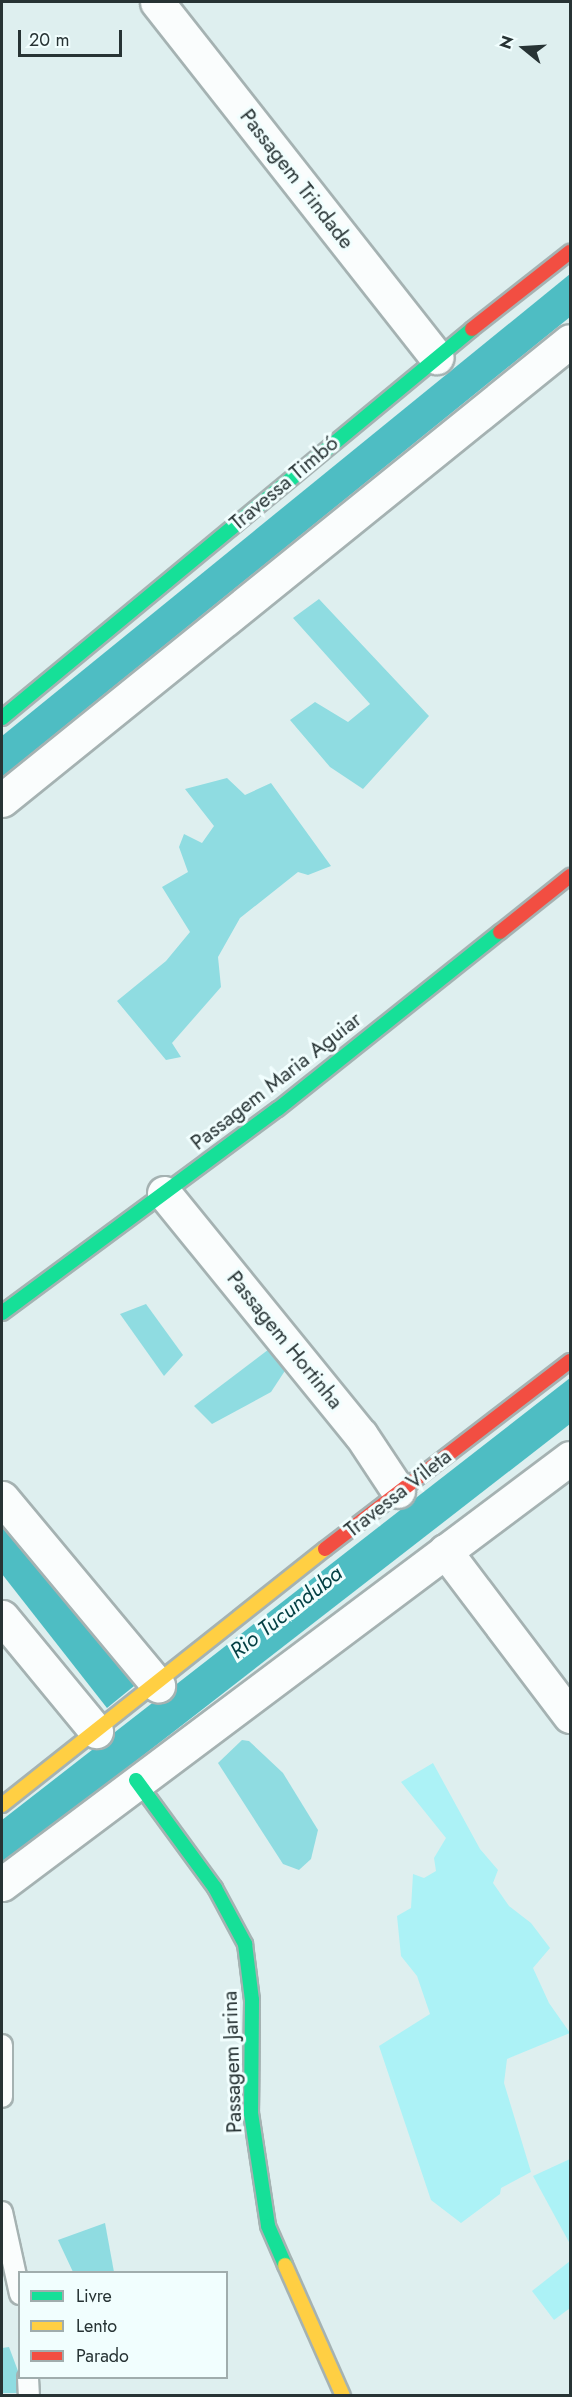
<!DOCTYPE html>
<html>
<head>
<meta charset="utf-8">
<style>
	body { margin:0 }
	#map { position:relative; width:572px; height:2397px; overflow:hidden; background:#deefef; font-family:Jost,sans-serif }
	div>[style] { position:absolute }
	.green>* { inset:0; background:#acf2f6 }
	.forest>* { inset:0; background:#8fdce1 }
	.water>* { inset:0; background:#4ebdc3 }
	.roads { filter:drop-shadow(2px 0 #a5b2b2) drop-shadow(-2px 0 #a5b2b2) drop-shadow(0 2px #a5b2b2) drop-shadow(0 -2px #a5b2b2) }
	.lane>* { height:20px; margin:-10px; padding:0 10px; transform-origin:10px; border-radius:10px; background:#fafdfd }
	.street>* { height:33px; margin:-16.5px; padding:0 16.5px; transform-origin:16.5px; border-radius:16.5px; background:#fafdfd }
	.fast>* { height:14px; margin:-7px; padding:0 7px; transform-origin:7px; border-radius:7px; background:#16e098 }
	.slow>* { height:14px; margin:-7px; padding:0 7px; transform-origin:7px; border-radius:7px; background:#ffcf43 }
	.jam>* { height:14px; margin:-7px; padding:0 7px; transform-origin:7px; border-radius:7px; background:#f24e42 }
	span { translate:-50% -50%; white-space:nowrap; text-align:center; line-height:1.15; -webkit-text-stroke:6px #f1fefe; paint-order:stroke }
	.street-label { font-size:21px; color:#273334 }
	.water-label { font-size:22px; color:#023f43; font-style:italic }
	.frame { position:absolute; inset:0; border:3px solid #273334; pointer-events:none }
	.legend { position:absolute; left:18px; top:2271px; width:210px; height:108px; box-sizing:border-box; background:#f1fefe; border:2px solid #a0adad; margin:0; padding:8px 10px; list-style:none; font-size:18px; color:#273334 }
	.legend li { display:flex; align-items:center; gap:12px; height:30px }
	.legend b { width:30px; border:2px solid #a0adad }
	.north { position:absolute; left:494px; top:18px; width:60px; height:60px; -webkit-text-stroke:4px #f1fefe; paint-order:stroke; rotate:288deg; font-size:16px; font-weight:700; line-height:24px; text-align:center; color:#273334 }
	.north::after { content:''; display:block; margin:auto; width:21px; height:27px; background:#273334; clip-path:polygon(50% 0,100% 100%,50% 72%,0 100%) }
	.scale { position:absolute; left:18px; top:30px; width:104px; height:27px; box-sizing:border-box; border:3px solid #273334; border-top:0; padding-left:8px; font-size:18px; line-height:21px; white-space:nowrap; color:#273334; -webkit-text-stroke:4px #f1fefe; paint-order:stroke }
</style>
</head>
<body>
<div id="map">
	<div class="green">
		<i style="clip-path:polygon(433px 1763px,480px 1849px,498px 1870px,493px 1883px,509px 1906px,531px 1923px,550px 1948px,533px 1968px,549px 2003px,570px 2033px,507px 2059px,504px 2083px,531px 2172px,501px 2188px,500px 2194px,461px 2223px,431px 2200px,379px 2046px,430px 2014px,417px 1976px,401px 1956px,397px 1916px,411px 1908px,413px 1874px,424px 1878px,436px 1871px,434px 1858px,446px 1838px,401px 1782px)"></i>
		<i style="clip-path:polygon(570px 2159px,570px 2244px,533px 2176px)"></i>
		<i style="clip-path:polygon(570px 2261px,570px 2308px,554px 2320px,532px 2291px)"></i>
	</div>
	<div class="forest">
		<i style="clip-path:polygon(319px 599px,429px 716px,363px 789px,330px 767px,290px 720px,315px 702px,348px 722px,370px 704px,293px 618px)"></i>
		<i style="clip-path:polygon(227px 778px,245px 795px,271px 783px,331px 866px,308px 875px,298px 872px,240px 918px,218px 957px,221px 987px,172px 1043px,181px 1057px,166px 1060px,117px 1001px,166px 961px,190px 932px,162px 887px,188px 872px,179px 847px,184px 834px,202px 843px,214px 826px,185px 789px)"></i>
		<i style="clip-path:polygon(146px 1304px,183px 1355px,164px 1376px,120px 1314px)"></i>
		<i style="clip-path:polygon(277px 1343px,292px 1360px,271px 1392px,212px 1424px,194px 1406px)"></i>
		<i style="clip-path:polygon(242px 1740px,249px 1741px,283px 1773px,318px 1830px,311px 1859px,299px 1870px,283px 1864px,218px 1763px)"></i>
		<i style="clip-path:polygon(105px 2223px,114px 2272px,73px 2272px,58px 2240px)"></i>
		<i style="clip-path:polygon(9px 2347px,21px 2379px,17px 2393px,2px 2393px,2px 2348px)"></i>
	</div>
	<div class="water">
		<i style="clip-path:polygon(570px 274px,570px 317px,2px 777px,2px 736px)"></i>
		<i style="clip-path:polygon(570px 1378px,570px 1424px,2px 1865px,2px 1820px)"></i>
		<i style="clip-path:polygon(2px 1524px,139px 1682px,107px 1708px,2px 1574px)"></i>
	</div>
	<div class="roads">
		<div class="lane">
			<i style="left:2px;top:2045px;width:52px;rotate:90deg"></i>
			<i style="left:2px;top:2212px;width:84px;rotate:77.6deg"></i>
			<i style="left:28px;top:2378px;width:18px;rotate:87deg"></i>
		</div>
		<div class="street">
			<i style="left:157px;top:2px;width:452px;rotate:51.8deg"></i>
			<i style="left:2px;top:800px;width:730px;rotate:-38.94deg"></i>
			<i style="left:164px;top:1193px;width:312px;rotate:50.9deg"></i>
			<i style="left:361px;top:1435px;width:67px;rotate:56.5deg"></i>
			<i style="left:2px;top:1498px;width:244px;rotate:50.2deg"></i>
			<i style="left:445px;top:1551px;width:207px;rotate:52.9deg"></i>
			<i style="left:2px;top:1617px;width:148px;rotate:50.5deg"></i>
			<i style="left:2px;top:1884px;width:710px;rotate:-36.87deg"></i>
		</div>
		<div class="fast">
			<i style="left:2px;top:718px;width:610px;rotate:-39.61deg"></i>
			<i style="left:2px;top:1313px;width:343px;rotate:-36.5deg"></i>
			<i style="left:278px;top:1109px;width:284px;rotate:-38.6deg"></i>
			<i style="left:136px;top:1780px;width:134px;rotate:53.8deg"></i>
			<i style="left:215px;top:1888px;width:64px;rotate:61.8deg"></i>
			<i style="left:245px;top:1944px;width:56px;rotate:82.9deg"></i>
			<i style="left:252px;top:2000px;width:113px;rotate:90.5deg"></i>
			<i style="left:251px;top:2113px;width:114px;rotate:81.4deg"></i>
			<i style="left:268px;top:2226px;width:43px;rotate:66.4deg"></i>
		</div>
		<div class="slow">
			<i style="left:2px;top:1805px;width:412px;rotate:-38.4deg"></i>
			<i style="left:285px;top:2265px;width:143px;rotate:66.1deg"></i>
		</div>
		<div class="jam">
			<i style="left:472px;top:329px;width:125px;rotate:-38.2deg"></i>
			<i style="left:500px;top:932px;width:90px;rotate:-38.7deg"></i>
			<i style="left:325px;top:1549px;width:309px;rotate:-37.5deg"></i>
		</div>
	</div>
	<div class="street-label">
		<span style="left:297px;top:179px;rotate:52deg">Passagem Trindade</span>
		<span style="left:284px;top:483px;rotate:-40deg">Travessa Timbó</span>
		<span style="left:276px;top:1081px;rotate:-38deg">Passagem Maria Aguiar</span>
		<span style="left:285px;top:1340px;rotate:51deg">Passagem Hortinha</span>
		<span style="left:398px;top:1493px;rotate:-38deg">Travessa Vileta</span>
		<span style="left:232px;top:2062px;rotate:-92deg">Passagem Jarina</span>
	</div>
	<div class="water-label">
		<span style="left:286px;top:1612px;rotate:-38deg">Rio Tucunduba</span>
	</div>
	<div class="frame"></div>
	<ul class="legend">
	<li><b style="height:8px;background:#16e098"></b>Livre</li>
	<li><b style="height:8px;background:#ffcf43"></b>Lento</li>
	<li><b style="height:8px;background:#f24e42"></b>Parado</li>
	</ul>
	<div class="north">N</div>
	<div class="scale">20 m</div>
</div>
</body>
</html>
